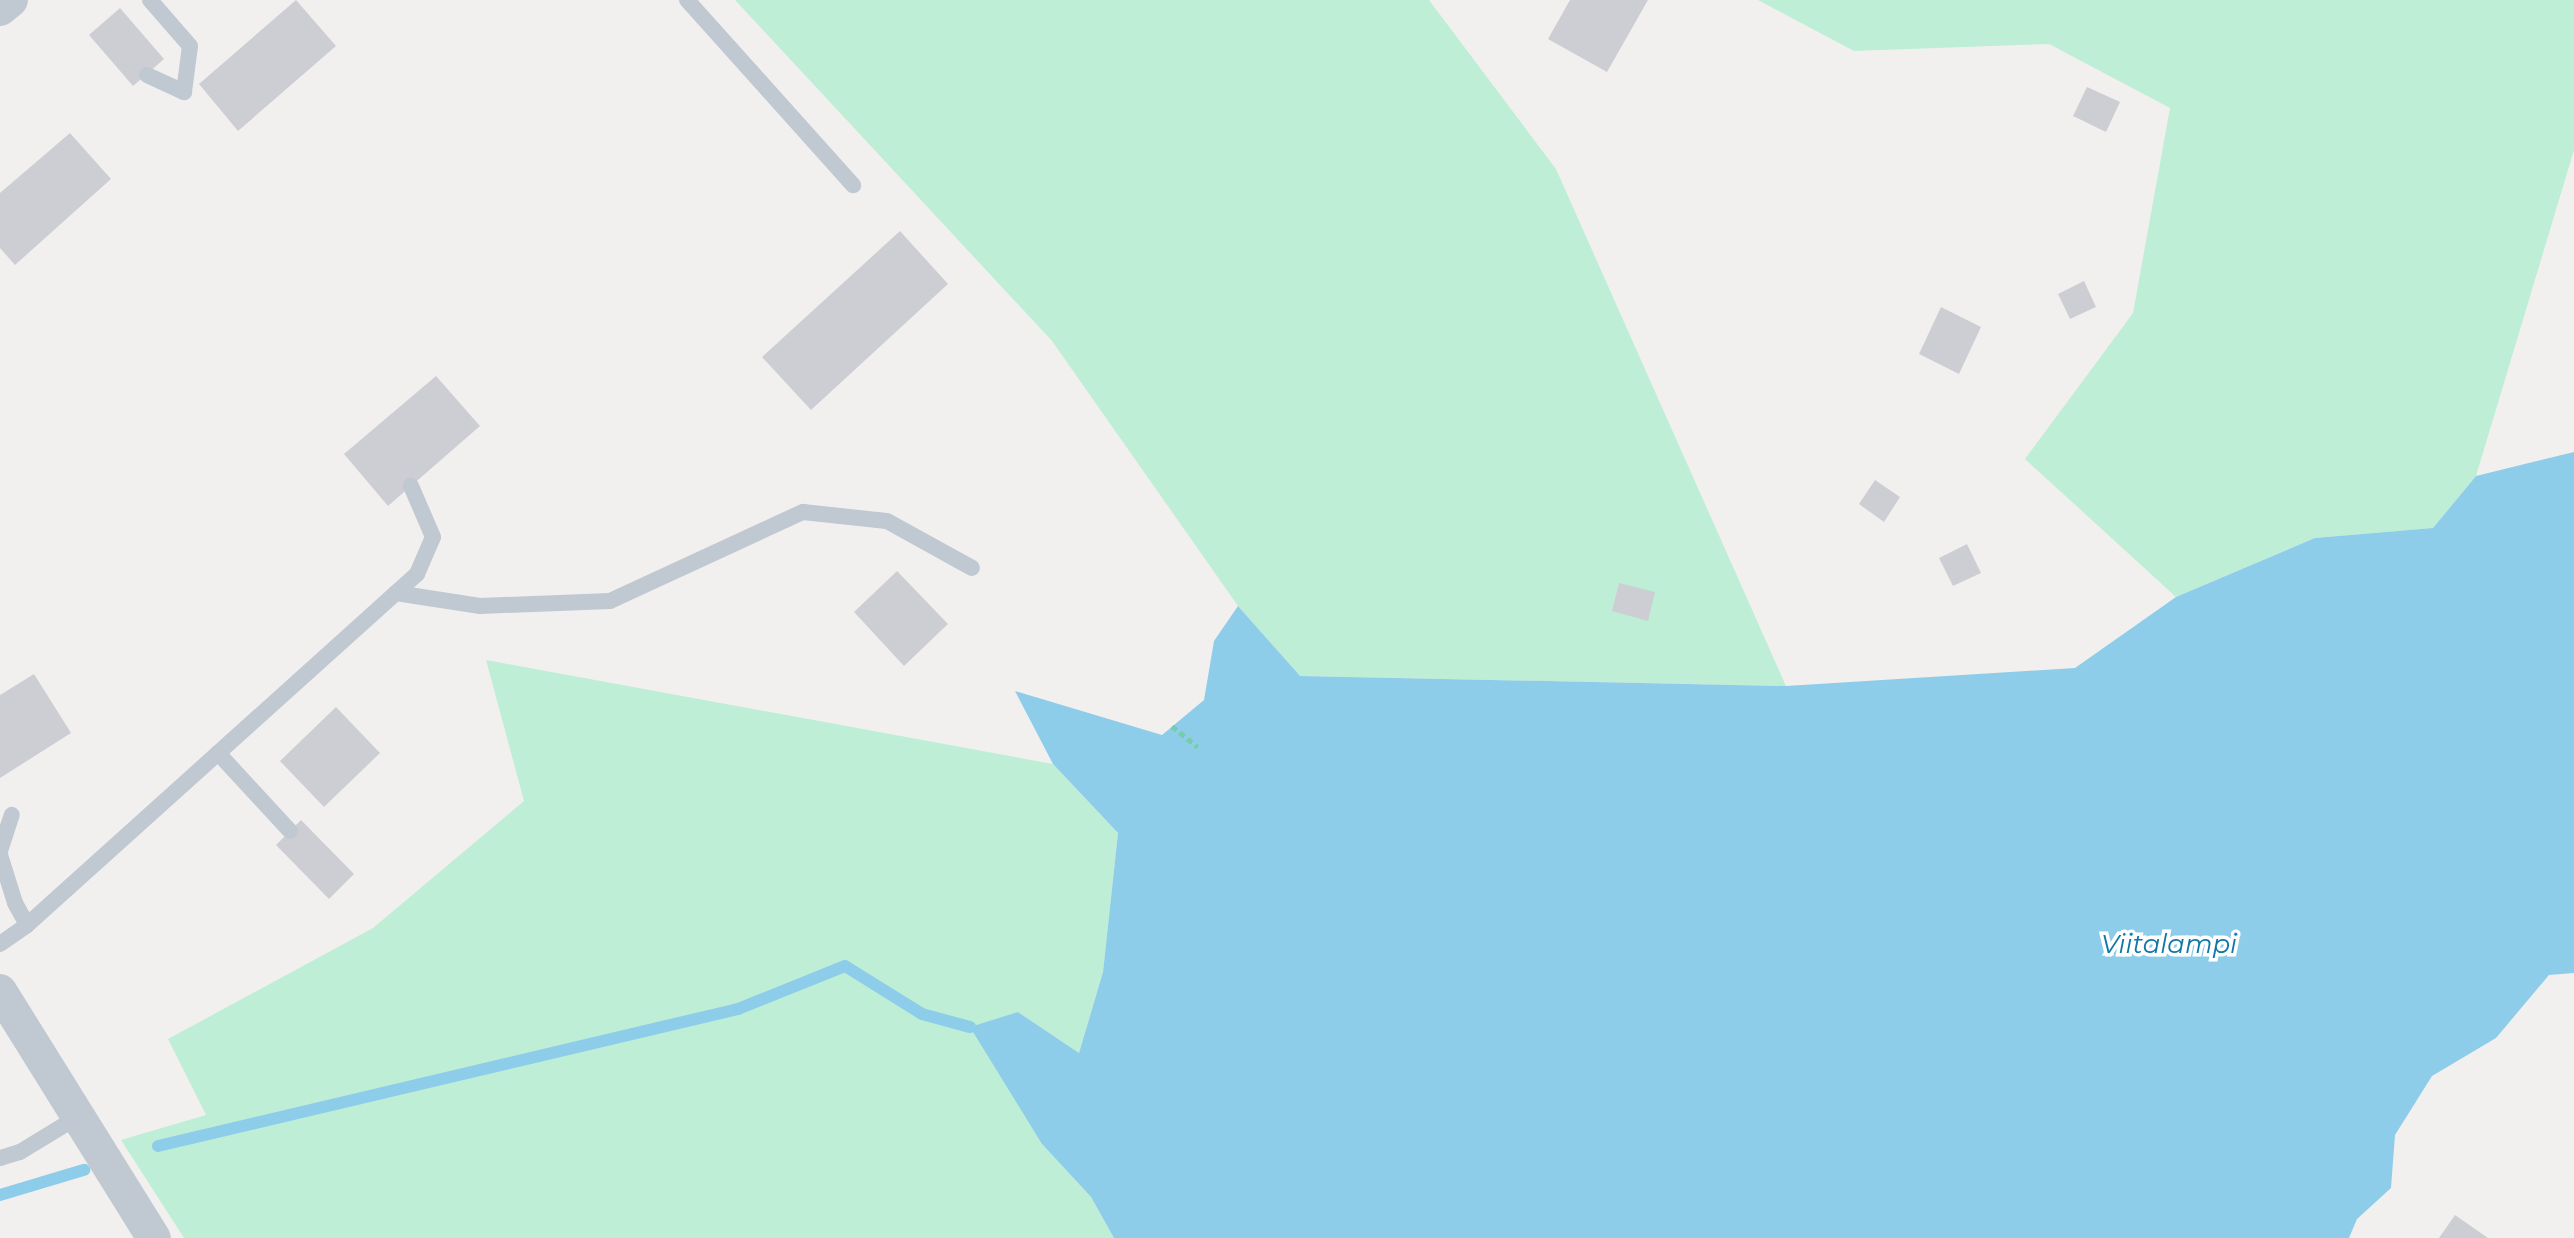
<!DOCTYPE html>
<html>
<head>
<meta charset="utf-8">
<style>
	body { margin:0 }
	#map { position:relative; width:2574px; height:1238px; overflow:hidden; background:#f2f0ef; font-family:Montserrat,sans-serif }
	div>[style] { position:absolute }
	.green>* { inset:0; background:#bfeed6 }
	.water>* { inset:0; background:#8dcdea }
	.stream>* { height:12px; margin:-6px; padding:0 6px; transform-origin:6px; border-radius:6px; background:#8dcdea }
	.building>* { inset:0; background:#ccced4 }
	.path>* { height:5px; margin-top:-2.5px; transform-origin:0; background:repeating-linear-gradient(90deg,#77ccab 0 6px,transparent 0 10px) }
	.service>* { height:16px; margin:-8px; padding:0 8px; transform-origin:8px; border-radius:8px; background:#c0c8d1 }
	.minor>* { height:34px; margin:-17px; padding:0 17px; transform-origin:17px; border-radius:17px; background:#c0c8d1 }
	span { translate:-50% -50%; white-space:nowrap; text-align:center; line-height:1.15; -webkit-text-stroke:7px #fff; paint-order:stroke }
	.water-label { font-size:26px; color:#0f77a8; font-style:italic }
</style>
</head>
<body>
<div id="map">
	<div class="green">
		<i style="clip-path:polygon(735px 0,1429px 0,1556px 169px,1786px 686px,1299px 676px,1238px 606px,1052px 341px)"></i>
		<i style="clip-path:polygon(1758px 0,2574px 0,2574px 150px,2476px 476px,2433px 528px,2315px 538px,2176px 597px,2025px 459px,2133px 313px,2170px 108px,2049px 44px,1854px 51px)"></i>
		<i style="clip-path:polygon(486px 660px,1053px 764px,1118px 833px,1103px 972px,1079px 1053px,1018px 1012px,1042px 1144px,1091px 1197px,1114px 1238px,184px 1238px,121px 1140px,206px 1115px,168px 1039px,373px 928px,524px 801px)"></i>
	</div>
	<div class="water">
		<i style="clip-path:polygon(2574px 452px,2574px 973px,2549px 975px,2496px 1038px,2432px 1076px,2395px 1135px,2391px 1188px,2357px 1219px,2349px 1238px,1114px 1238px,1091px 1197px,1042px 1144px,970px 1027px,1018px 1012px,1079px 1053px,1103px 972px,1118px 833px,1053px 764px,1015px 691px,1162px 735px,1204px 700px,1214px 641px,1238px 606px,1300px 676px,1786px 686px,2075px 668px,2176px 597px,2315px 538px,2433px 528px,2476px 476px)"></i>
	</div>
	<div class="stream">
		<i style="left:158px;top:1146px;width:596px;rotate:-13.29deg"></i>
		<i style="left:738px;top:1009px;width:115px;rotate:-21.9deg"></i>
		<i style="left:845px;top:966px;width:91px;rotate:31.9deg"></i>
		<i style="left:922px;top:1014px;width:50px;rotate:15.2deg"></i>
		<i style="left:0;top:1195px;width:88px;rotate:-16.6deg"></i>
	</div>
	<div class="building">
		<i style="clip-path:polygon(296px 0,336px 46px,238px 131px,199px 84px)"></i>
		<i style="clip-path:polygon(1570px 0,1648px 0,1607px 72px,1548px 39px)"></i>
		<i style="clip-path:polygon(120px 8px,164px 59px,133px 86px,89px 35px)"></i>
		<i style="clip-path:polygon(2087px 87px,2120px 102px,2106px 132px,2073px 116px)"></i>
		<i style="clip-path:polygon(70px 133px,111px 179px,15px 265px,0 248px,0 193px)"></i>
		<i style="clip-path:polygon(900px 231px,948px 284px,811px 410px,762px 357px)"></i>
		<i style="clip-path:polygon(2084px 281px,2096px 307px,2070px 319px,2058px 294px)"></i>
		<i style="clip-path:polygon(1941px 307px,1981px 327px,1959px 374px,1919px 354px)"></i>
		<i style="clip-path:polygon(436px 376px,480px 426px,388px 506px,344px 454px)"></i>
		<i style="clip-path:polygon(1875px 480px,1900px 497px,1884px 522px,1859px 504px)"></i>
		<i style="clip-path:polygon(1967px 544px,1981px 573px,1953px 586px,1939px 558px)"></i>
		<i style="clip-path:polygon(897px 571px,948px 624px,904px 666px,854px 612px)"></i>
		<i style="clip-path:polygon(1619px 583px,1655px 592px,1648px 621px,1612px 611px)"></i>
		<i style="clip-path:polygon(34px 674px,71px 733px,0 778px,0 695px)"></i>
		<i style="clip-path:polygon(336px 707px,380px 753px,324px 807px,280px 761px)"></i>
		<i style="clip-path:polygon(301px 820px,354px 874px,329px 899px,276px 845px)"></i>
		<i style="clip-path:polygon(2455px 1215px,2488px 1238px,2439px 1238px)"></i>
	</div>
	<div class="path">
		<i style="left:1172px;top:726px;width:33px;rotate:39deg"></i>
	</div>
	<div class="service">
		<i style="left:687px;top:0;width:249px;rotate:48.1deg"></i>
		<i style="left:147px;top:75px;width:41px;rotate:24.7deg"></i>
		<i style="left:184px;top:92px;width:46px;rotate:-82.6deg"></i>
		<i style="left:190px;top:46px;width:61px;rotate:-131deg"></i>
		<i style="left:396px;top:593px;width:85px;rotate:8.8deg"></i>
		<i style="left:480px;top:606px;width:130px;rotate:-2.2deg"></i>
		<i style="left:610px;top:601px;width:213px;rotate:-24.8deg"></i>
		<i style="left:803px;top:512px;width:84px;rotate:6.1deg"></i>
		<i style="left:887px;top:521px;width:97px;rotate:28.9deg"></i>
		<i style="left:218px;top:753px;width:106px;rotate:47.3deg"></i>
		<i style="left:0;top:851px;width:38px;rotate:-72deg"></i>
		<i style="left:0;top:855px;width:50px;rotate:72.6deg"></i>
		<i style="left:15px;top:903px;width:25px;rotate:61deg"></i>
		<i style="left:0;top:944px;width:33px;rotate:-35deg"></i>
		<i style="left:27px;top:925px;width:525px;rotate:-41.99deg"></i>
		<i style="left:417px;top:574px;width:40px;rotate:-66.6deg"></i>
		<i style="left:433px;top:537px;width:56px;rotate:-113.3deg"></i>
		<i style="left:0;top:1158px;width:21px;rotate:-17deg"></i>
		<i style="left:20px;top:1152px;width:69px;rotate:-31.4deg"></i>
	</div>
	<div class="minor">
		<i style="left:0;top:9px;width:14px;rotate:-39deg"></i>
		<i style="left:0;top:991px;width:291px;rotate:58.1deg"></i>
	</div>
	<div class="water-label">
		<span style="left:2169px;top:945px">Viitalampi</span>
	</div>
</div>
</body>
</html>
